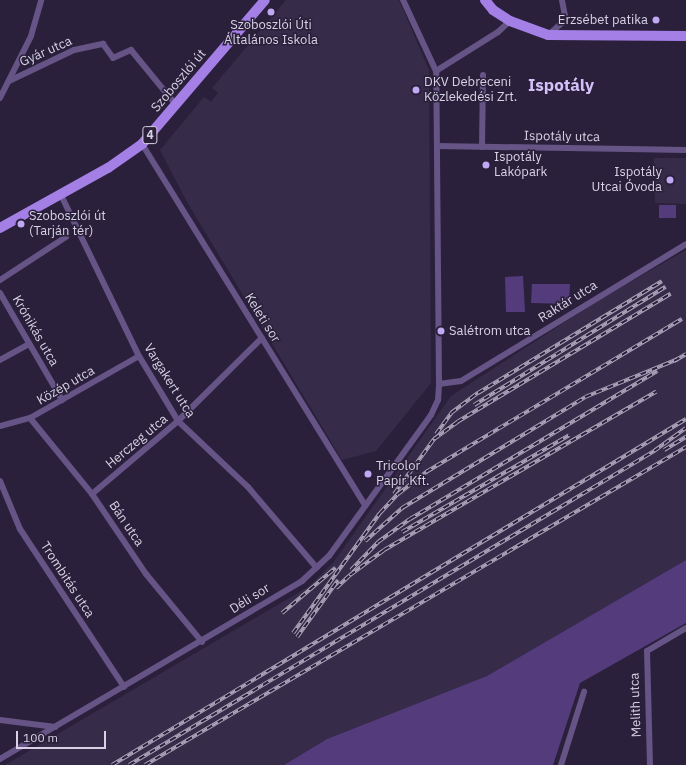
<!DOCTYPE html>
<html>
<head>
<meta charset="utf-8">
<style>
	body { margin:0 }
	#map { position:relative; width:686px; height:765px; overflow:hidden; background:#2a203b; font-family:"IBM Plex Sans",sans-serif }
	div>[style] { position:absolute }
	.built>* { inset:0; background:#372b4a }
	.green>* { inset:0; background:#543b7c }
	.minor>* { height:6px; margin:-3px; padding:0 3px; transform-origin:3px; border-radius:3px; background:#655485 }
	.primary>* { height:10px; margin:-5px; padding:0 5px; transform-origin:5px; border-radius:5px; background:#a47fe5 }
	.rail>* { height:3.5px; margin-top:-1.75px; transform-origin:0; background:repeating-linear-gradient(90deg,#2a203b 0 6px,#aca5ba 0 12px); box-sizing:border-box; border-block:1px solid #aca5ba }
	.dots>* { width:11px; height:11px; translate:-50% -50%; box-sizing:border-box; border:2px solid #2a203b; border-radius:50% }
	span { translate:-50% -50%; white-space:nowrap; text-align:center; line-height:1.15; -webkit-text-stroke:3px #2a203b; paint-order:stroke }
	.shield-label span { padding:1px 3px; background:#2a203b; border:1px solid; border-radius:3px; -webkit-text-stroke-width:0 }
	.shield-label { font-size:12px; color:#d8d2e4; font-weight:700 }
	.poi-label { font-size:13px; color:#d8d2e4 }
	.right { translate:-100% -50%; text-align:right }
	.left { translate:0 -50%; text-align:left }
	.street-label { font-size:13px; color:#d8d2e4 }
	.district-label { font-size:17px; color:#d2c0f8; font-weight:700 }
	.scale { position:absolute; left:16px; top:731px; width:90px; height:18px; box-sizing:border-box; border:2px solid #d8d2e4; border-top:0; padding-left:5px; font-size:12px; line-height:14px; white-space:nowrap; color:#d8d2e4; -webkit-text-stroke:3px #2a203b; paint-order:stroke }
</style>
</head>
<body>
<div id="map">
	<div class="built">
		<i style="clip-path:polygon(286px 0,399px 0,429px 70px,431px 383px,376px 451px,342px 460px,187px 202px,160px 150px,204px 97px,211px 102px,218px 93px,212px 88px)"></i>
		<i style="clip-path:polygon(654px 158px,686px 158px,686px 204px,655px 203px)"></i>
		<i style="clip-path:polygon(686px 250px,686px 560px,487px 676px,327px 739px,284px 765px,5px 765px,308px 587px,333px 563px,451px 396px,596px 302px)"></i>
	</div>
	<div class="green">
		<i style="clip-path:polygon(659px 205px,676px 205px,676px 218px,659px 218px)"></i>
		<i style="clip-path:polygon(523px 276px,525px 312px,506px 312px,505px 277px)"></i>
		<i style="clip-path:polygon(532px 284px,570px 284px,569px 304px,531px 303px)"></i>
		<i style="clip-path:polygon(686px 560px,686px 623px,580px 683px,553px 765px,284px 765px,327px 739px,487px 676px)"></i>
	</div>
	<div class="minor">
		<i style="left:548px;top:35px;width:18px;rotate:-41deg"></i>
		<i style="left:562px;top:23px;width:8px;rotate:-67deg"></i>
		<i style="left:565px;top:16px;width:16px;rotate:-101deg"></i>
		<i style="left:436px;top:71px;width:73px;rotate:-32.2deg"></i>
		<i style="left:498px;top:32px;width:16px;rotate:-43deg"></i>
		<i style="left:9px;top:81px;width:72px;rotate:-25.5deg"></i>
		<i style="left:74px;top:50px;width:30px;rotate:-12deg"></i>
		<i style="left:103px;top:44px;width:17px;rotate:54deg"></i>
		<i style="left:113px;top:58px;width:20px;rotate:-24deg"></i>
		<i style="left:131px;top:50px;width:71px;rotate:50.7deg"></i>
		<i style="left:0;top:98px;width:69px;rotate:-63.4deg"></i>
		<i style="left:31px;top:36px;width:37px;rotate:-74deg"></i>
		<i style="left:142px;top:144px;width:423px;rotate:58.3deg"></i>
		<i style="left:437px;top:146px;width:249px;rotate:0.9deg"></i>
		<i style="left:482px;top:147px;width:72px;rotate:-89.2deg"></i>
		<i style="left:61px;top:195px;width:179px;rotate:64.2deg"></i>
		<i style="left:139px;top:356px;width:76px;rotate:59deg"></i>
		<i style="left:178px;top:421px;width:96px;rotate:43.3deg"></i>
		<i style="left:248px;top:487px;width:106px;rotate:49.6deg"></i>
		<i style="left:0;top:280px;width:79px;rotate:-33.1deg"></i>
		<i style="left:0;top:293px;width:124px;rotate:59.9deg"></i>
		<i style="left:0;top:360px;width:33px;rotate:-29deg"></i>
		<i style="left:439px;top:384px;width:22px;rotate:-8deg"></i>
		<i style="left:461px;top:381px;width:263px;rotate:-31.3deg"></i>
		<i style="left:30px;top:418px;width:98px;rotate:50.8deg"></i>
		<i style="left:92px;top:494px;width:97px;rotate:56deg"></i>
		<i style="left:146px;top:574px;width:88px;rotate:50.5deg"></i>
		<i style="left:0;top:426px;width:31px;rotate:-15deg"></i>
		<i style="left:30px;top:418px;width:125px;rotate:-29.6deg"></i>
		<i style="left:0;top:481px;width:52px;rotate:67.4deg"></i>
		<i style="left:20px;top:529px;width:189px;rotate:56.6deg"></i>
		<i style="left:92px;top:494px;width:113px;rotate:-40.3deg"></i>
		<i style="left:178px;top:421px;width:118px;rotate:-44.7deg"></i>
		<i style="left:0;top:720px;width:56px;rotate:7.1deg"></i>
		<i style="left:0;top:759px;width:351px;rotate:-30.5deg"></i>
		<i style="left:302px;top:581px;width:37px;rotate:-43deg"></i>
		<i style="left:329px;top:556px;width:174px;rotate:-54.1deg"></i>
		<i style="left:431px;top:415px;width:17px;rotate:-65deg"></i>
		<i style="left:438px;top:400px;width:16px;rotate:-86deg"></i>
		<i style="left:439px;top:384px;width:313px;rotate:-90.5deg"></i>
		<i style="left:436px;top:71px;width:78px;rotate:-114.9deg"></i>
		<i style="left:561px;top:765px;width:77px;rotate:-72.5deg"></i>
		<i style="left:650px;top:765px;width:114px;rotate:-91.5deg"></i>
		<i style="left:647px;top:651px;width:45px;rotate:-30.5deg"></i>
	</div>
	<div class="primary">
		<i style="left:485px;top:0;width:13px;rotate:51deg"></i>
		<i style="left:493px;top:10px;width:20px;rotate:33deg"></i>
		<i style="left:510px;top:21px;width:40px;rotate:20.2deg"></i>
		<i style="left:548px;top:35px;width:138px;rotate:0.4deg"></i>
		<i style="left:0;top:228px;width:124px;rotate:-29.1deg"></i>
		<i style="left:108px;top:168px;width:42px;rotate:-35.2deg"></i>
		<i style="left:142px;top:144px;width:189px;rotate:-49.5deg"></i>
	</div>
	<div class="rail">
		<i style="left:674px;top:361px;width:14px;rotate:-30deg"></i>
		<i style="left:474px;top:405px;width:225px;rotate:-31.7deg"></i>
		<i style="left:436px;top:434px;width:26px;rotate:-54deg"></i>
		<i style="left:451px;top:413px;width:34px;rotate:-37deg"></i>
		<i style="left:478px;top:393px;width:215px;rotate:-31.3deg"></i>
		<i style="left:664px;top:450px;width:26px;rotate:-31deg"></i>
		<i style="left:394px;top:494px;width:68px;rotate:-54deg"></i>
		<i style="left:434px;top:439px;width:29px;rotate:-36deg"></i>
		<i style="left:457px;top:422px;width:249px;rotate:-31deg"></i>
		<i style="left:402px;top:532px;width:193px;rotate:-30.1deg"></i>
		<i style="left:365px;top:541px;width:50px;rotate:-41.7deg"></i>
		<i style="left:402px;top:508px;width:214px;rotate:-31.2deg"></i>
		<i style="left:585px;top:397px;width:100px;rotate:-22.2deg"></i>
		<i style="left:351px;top:570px;width:39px;rotate:-46deg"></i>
		<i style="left:378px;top:542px;width:39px;rotate:-36deg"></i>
		<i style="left:410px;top:519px;width:288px;rotate:-30.9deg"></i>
		<i style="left:336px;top:588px;width:19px;rotate:-43deg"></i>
		<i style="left:350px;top:575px;width:42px;rotate:-36.3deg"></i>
		<i style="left:384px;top:550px;width:315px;rotate:-30.2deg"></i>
		<i style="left:282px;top:613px;width:70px;rotate:-40.3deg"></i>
		<i style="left:293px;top:633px;width:148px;rotate:-54.1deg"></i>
		<i style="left:380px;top:513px;width:26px;rotate:-47deg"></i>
		<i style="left:398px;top:494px;width:36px;rotate:-38deg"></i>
		<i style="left:426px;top:472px;width:298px;rotate:-30.9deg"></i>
		<i style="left:297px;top:637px;width:70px;rotate:-54.3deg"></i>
		<i style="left:112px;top:765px;width:670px;rotate:-31.08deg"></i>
		<i style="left:129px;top:765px;width:612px;rotate:-30.88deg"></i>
		<i style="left:654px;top:451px;width:39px;rotate:-36deg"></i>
		<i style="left:145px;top:765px;width:628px;rotate:-30.45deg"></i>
	</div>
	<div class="dots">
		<i style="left:271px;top:12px;background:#c1a8f3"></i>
		<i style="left:656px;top:20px;background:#c1a8f3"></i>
		<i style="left:416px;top:90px;background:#c1a8f3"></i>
		<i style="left:486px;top:165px;background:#c1a8f3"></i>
		<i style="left:670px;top:180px;background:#c1a8f3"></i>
		<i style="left:21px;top:224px;background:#c1a8f3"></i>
		<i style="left:441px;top:331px;background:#c1a8f3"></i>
		<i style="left:368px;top:474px;background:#c1a8f3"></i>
	</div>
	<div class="shield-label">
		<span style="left:150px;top:135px">4</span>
	</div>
	<div class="poi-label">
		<span class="right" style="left:648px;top:20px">Erzsébet patika</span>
		<span style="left:271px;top:33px">Szoboszlói Úti<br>Általános Iskola</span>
		<span class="left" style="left:424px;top:90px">DKV Debreceni<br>Közlekedési Zrt.</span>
		<span class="left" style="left:494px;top:165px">Ispotály<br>Lakópark</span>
		<span class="right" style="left:662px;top:180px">Ispotály<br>Utcai Óvoda</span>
		<span class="left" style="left:29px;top:224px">Szoboszlói út<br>(Tarján tér)</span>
		<span class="left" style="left:449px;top:331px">Salétrom utca</span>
		<span class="left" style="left:376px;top:474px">Tricolor<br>Papír Kft.</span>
	</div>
	<div class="street-label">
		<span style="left:46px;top:52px;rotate:-24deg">Gyár utca</span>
		<span style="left:179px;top:81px;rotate:-50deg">Szoboszlói út</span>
		<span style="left:562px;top:137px;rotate:1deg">Ispotály utca</span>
		<span style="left:568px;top:302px;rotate:-32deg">Raktár utca</span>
		<span style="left:262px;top:318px;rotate:58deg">Keleti sor</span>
		<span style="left:35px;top:331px;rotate:60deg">Krónikás utca</span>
		<span style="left:169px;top:381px;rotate:58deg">Vargakert utca</span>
		<span style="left:66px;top:386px;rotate:-30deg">Közép utca</span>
		<span style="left:137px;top:442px;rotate:-40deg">Herczeg utca</span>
		<span style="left:126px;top:524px;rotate:56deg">Bán utca</span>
		<span style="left:67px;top:580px;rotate:57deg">Trombitás utca</span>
		<span style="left:250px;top:599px;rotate:-32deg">Déli sor</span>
		<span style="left:636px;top:705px;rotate:-92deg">Melith utca</span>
	</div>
	<div class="district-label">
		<span style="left:561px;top:86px">Ispotály</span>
	</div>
	<div class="scale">100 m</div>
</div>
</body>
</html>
